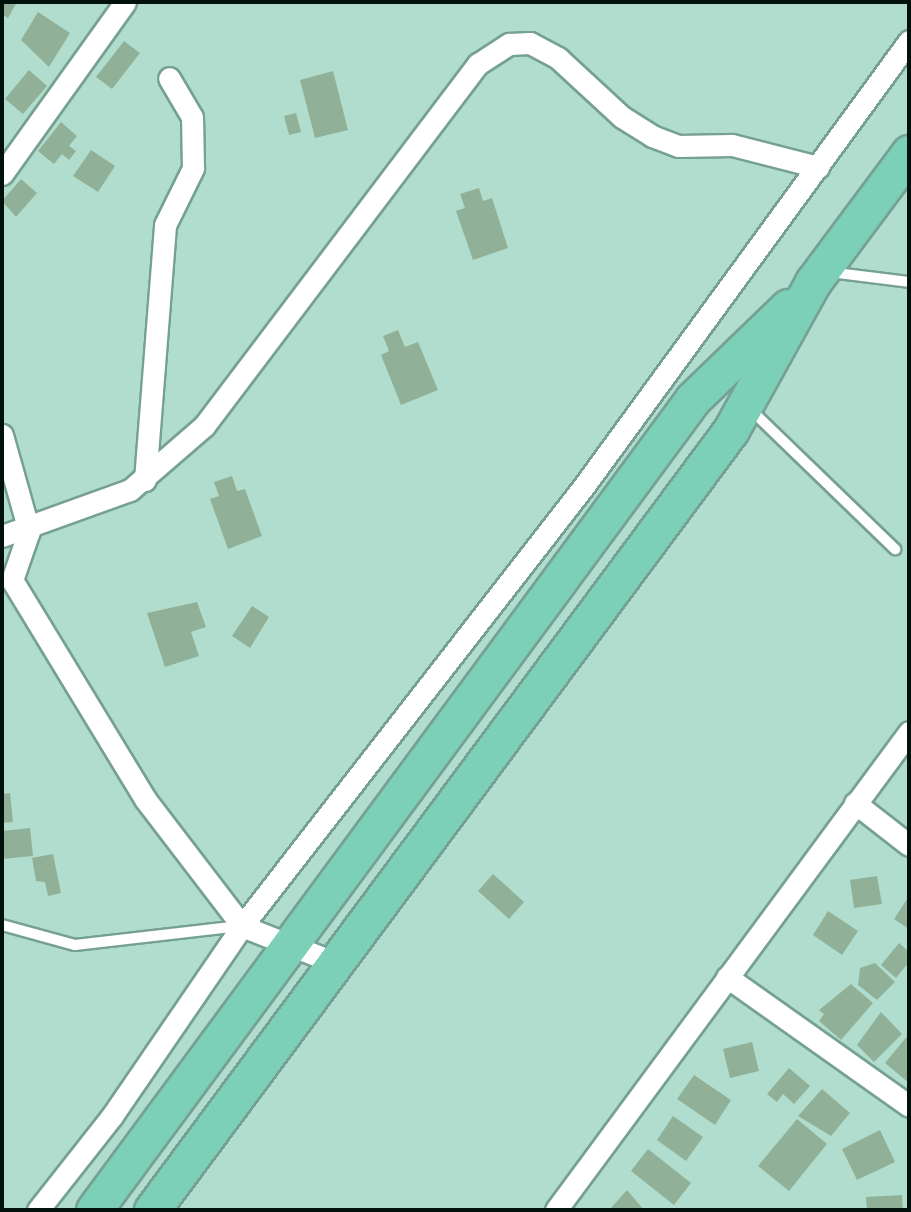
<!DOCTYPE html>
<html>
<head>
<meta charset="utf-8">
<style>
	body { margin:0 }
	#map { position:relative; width:911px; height:1212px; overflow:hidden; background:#b1ddce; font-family:"Open Sans",sans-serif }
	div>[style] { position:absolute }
	.building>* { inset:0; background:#90b197 }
	.roads { filter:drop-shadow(2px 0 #76a192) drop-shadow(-2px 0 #76a192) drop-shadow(0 2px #76a192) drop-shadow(0 -2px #76a192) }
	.service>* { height:10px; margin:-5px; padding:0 5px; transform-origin:5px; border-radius:5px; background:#fff }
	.minor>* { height:21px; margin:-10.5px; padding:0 10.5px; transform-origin:10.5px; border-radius:10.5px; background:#fff }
	.trunk>* { height:35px; margin:-17.5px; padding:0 17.5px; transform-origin:17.5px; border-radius:17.5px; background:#7cd0b8 }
	span { translate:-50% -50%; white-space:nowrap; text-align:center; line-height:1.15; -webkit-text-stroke:7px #e2f9f1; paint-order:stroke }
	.frame { position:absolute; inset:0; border:4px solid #02110c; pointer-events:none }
</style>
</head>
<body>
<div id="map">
	<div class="building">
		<i style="clip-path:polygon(2px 2px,17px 2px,8px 18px,2px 14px)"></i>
		<i style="clip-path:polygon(38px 12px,70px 33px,49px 67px,21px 40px)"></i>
		<i style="clip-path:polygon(124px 41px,140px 53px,112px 89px,96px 77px)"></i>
		<i style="clip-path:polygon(29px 70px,47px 86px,23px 114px,5px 99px)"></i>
		<i style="clip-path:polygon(333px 71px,348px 130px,315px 138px,300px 80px)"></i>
		<i style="clip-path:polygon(296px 113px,301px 132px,289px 135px,284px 116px)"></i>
		<i style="clip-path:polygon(61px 122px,77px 136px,69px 146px,76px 151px,69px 160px,62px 154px,54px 164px,38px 151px)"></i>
		<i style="clip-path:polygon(91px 150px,115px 166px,98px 192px,73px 176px)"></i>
		<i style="clip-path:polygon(21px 179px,37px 193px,16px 217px,2px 201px)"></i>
		<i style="clip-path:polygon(479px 188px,483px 201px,492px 198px,508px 248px,473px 260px,456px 211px,465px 208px,460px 194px)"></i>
		<i style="clip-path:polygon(398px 330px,405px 347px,418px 342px,438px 390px,401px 405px,381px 355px,389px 351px,383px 336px)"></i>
		<i style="clip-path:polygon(232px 476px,237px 491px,245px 489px,262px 536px,228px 549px,210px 499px,219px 496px,214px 482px)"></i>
		<i style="clip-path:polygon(197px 602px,206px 627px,191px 632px,199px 656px,165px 667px,147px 613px)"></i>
		<i style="clip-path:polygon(252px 606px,269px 617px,250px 648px,232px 636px)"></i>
		<i style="clip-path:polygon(10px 793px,13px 822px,2px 823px,2px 794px)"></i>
		<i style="clip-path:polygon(30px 828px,33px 856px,2px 859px,2px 831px)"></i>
		<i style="clip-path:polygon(53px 854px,61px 893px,48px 896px,45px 882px,36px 881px,32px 858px)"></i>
		<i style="clip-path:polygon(493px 874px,524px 902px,509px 919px,478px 891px)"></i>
		<i style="clip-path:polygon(877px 876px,882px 904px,854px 908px,850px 880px)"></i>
		<i style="clip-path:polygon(909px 896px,909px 929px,894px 919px)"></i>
		<i style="clip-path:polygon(828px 911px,858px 931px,842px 955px,813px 935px)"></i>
		<i style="clip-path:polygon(899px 943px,909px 952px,909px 962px,896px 978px,881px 965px)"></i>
		<i style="clip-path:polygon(875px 963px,895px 982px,877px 1000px,858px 985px,860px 968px)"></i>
		<i style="clip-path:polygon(851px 984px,873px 1003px,841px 1040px,819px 1021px,824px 1014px,819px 1010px)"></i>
		<i style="clip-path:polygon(881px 1012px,902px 1034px,874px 1062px,857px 1045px)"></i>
		<i style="clip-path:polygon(909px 1034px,909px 1083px,885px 1063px)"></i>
		<i style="clip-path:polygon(752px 1042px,759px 1071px,730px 1078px,723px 1049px)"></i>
		<i style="clip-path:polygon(789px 1068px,810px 1086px,794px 1104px,783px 1094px,777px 1102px,767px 1094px)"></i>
		<i style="clip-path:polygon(694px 1075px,731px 1100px,715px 1125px,677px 1099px)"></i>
		<i style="clip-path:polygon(822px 1089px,850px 1113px,831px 1136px,798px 1116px)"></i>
		<i style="clip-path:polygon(673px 1116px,703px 1137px,686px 1161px,657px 1140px)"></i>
		<i style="clip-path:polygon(797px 1119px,827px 1144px,789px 1191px,758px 1166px)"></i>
		<i style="clip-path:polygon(880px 1130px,895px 1162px,857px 1180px,842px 1149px)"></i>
		<i style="clip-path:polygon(648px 1149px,691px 1183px,674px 1205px,631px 1171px)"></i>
		<i style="clip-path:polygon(627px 1190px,644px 1210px,609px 1210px)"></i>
		<i style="clip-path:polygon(902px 1195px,903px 1210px,867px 1210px,866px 1197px)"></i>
	</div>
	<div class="roads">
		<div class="service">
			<i style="left:829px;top:272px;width:81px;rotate:7.1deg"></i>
			<i style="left:750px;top:409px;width:202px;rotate:44deg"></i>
			<i style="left:2px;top:925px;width:76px;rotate:15.3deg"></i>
			<i style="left:75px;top:945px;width:166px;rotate:-6.6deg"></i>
		</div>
		<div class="minor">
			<i style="left:2px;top:174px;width:211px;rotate:-54.4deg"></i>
			<i style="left:2px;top:435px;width:100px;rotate:74.3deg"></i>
			<i style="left:29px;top:531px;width:52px;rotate:109.1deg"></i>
			<i style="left:12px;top:580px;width:256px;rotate:58.7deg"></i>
			<i style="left:145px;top:799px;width:160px;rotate:52.6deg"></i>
			<i style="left:242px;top:926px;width:101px;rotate:21.5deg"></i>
			<i style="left:145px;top:480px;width:256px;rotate:-85.5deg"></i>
			<i style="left:165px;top:225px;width:64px;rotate:-63.8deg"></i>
			<i style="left:193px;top:168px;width:51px;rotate:-91.1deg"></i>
			<i style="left:192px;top:117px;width:45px;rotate:-120.5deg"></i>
			<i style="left:2px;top:536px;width:136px;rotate:-19.8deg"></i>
			<i style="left:130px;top:490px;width:98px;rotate:-40.9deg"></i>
			<i style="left:204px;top:426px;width:454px;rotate:-52.9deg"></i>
			<i style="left:478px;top:64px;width:37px;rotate:-33deg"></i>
			<i style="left:509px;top:44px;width:21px;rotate:-3deg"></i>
			<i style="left:530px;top:43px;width:32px;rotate:28deg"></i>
			<i style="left:558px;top:58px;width:87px;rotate:42.7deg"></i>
			<i style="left:622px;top:117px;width:36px;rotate:32deg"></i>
			<i style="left:652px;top:136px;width:28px;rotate:21deg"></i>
			<i style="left:678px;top:146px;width:54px;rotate:-1.1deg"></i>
			<i style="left:732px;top:145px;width:89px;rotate:14.3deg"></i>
			<i style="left:855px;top:803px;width:68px;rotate:37.9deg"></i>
			<i style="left:727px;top:977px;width:223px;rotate:35.3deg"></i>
			<i style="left:38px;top:1210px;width:120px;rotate:-51.8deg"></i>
			<i style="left:112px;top:1116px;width:230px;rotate:-55.6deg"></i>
			<i style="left:242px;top:926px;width:557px;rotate:-52.14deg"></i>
			<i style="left:584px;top:486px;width:551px;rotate:-53.86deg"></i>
			<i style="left:556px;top:1210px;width:594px;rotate:-53.55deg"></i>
		</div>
		<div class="trunk">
			<i style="left:94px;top:1210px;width:1008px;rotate:-53.55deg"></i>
			<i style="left:693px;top:399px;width:132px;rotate:-44.1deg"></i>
			<i style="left:152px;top:1210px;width:971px;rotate:-53.41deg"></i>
			<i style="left:731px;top:430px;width:169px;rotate:-61deg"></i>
			<i style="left:813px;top:282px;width:161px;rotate:-53.3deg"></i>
		</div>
	</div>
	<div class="frame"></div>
</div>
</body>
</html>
